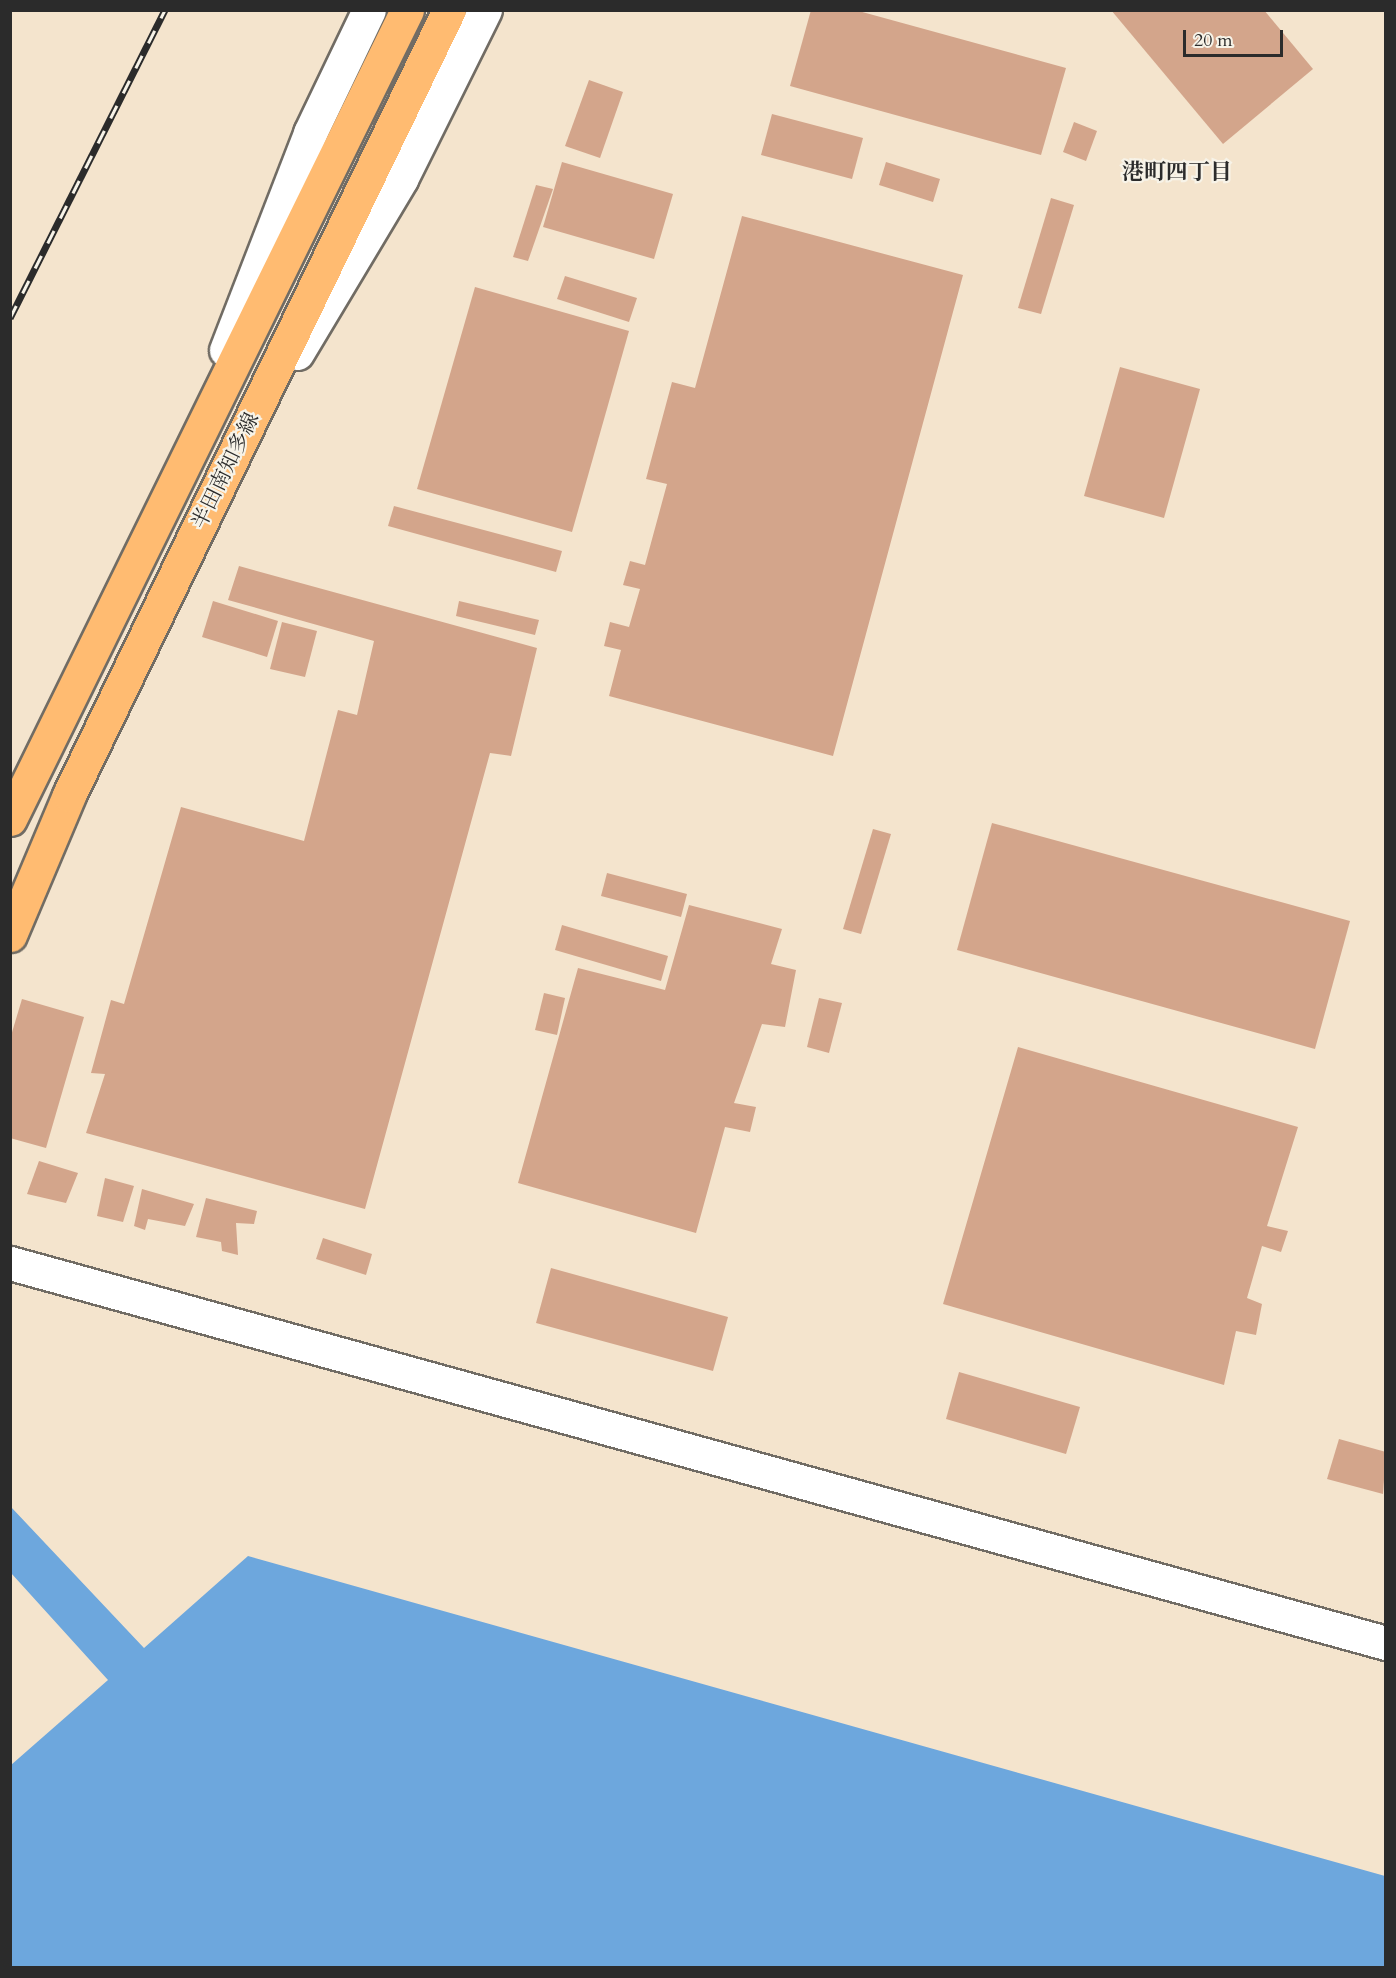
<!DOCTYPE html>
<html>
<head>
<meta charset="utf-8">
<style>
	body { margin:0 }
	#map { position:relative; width:1396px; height:1978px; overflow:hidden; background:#f4e4cd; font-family:Cardo,"Noto Serif JP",serif }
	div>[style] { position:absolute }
	.water>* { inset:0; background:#6da7dd }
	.building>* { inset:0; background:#d3a58b }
	.roads { filter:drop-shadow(2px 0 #716c64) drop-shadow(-2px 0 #716c64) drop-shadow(0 2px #716c64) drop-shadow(0 -2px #716c64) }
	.minor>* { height:33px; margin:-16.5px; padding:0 16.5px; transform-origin:16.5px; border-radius:16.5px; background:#fff }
	.major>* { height:33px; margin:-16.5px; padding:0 16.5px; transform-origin:16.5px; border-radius:16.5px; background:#ffbb71 }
	.rail>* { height:7px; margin-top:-3.5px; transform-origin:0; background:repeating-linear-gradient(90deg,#f7f3e8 0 14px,#2b2b2b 0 28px); box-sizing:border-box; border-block:2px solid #2b2b2b }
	span { translate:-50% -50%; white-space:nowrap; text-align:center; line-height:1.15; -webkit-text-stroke:4.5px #f7f3e8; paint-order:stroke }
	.street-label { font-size:21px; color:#2b2b2b }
	.neighbourhood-label { font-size:22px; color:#2b2b2b; font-weight:700 }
	.frame { position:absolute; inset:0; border:12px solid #2b2b2b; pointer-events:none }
	.scale { position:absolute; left:1183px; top:30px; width:100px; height:27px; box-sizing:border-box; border:3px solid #2b2b2b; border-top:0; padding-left:8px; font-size:18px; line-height:21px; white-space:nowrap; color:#2b2b2b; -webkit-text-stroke:4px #f7f3e8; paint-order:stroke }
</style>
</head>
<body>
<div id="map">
	<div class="water">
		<i style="clip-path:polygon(11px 1507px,144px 1648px,248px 1556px,1385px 1876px,1385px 1967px,11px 1967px,11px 1765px,108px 1680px,11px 1573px)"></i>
	</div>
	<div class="building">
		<i style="clip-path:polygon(811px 10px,855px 10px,1066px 68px,1041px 155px,790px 86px)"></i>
		<i style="clip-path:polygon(1111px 10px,1264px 10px,1313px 69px,1223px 144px)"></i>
		<i style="clip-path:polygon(589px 80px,623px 92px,600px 158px,565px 146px)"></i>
		<i style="clip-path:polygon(772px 114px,863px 138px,852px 179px,761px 155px)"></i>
		<i style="clip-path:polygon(1074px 122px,1097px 131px,1086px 161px,1063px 152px)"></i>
		<i style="clip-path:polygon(562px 162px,673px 194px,654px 259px,543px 227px)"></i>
		<i style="clip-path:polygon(886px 162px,940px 179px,933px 202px,879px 185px)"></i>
		<i style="clip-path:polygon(536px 185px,553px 189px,528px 261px,513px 257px)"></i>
		<i style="clip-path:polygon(1051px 198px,1074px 205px,1041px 314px,1018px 308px)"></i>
		<i style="clip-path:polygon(742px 216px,963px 275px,833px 756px,609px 696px,621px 650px,604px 646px,610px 622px,629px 627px,640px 589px,623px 585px,630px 561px,645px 565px,667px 484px,646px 479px,672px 382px,695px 388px)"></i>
		<i style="clip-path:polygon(565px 276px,637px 298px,629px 322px,557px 299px)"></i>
		<i style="clip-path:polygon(475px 287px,629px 331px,572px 532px,417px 489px)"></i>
		<i style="clip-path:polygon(1120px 367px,1200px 389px,1164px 518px,1084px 496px)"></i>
		<i style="clip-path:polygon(394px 506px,562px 551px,556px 572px,388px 526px)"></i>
		<i style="clip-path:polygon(239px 566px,537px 648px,511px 756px,490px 753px,365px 1209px,86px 1133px,105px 1074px,91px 1073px,111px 1000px,124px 1004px,181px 807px,304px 841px,338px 710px,357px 715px,374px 641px,228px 600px)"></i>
		<i style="clip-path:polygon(213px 601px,278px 621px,267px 657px,202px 637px)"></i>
		<i style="clip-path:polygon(459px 601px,539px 620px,535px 635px,456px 616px)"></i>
		<i style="clip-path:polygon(282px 622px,317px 631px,305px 677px,270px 669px)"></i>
		<i style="clip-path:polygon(992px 823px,1350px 921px,1315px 1049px,957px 950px)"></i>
		<i style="clip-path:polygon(873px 829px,891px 834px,861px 934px,843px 929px)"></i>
		<i style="clip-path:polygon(607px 873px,687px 894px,681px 917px,601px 896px)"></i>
		<i style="clip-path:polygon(689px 905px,782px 929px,771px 964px,796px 970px,785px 1027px,762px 1024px,734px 1103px,756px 1107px,750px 1132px,725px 1127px,696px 1233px,518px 1183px,578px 968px,665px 990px)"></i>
		<i style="clip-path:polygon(562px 925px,668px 956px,661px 981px,555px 950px)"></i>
		<i style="clip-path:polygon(544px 993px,565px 998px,557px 1035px,535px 1030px)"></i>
		<i style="clip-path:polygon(819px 998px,842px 1003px,829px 1053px,807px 1047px)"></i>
		<i style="clip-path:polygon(22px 999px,84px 1017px,46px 1148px,10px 1138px,10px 1039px)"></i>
		<i style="clip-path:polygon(1018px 1047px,1298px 1127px,1267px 1226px,1288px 1231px,1281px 1252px,1262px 1246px,1247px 1298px,1262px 1304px,1256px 1335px,1236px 1331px,1224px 1385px,943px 1304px)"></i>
		<i style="clip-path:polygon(39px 1161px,78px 1173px,66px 1203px,27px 1194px)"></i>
		<i style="clip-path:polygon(105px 1178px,134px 1186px,123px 1222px,97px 1216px)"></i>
		<i style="clip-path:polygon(142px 1189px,194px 1204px,185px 1226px,148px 1219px,145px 1230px,134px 1226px)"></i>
		<i style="clip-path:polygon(206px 1198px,257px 1211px,254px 1224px,236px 1223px,238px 1255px,222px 1251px,221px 1242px,196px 1237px)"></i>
		<i style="clip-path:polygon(323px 1238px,372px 1254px,366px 1275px,316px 1259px)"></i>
		<i style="clip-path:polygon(551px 1268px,728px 1317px,713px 1371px,536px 1323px)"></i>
		<i style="clip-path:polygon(959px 1372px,1080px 1407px,1066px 1454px,946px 1419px)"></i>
		<i style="clip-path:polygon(1339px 1439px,1386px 1452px,1383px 1494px,1327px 1479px)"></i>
	</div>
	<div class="roads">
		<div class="minor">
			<i style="left:226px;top:350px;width:233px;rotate:-68.8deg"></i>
			<i style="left:310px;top:133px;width:136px;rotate:-64.4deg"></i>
			<i style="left:297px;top:353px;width:203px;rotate:-59.1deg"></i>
			<i style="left:401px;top:179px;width:189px;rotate:-63.6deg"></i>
			<i style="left:10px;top:1263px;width:1428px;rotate:15.44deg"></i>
		</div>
		<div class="major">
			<i style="left:10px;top:819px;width:901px;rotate:-63.86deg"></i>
			<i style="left:10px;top:935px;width:152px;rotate:-67.1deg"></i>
			<i style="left:69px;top:795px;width:872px;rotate:-64.17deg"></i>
		</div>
	</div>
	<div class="rail">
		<i style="left:10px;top:318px;width:345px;rotate:-63.3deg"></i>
	</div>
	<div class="street-label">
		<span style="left:226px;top:471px;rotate:-64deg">半田南知多線</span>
	</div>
	<div class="neighbourhood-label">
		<span style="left:1177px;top:173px">港町四丁目</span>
	</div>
	<div class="frame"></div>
	<div class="scale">20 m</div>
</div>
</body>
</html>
